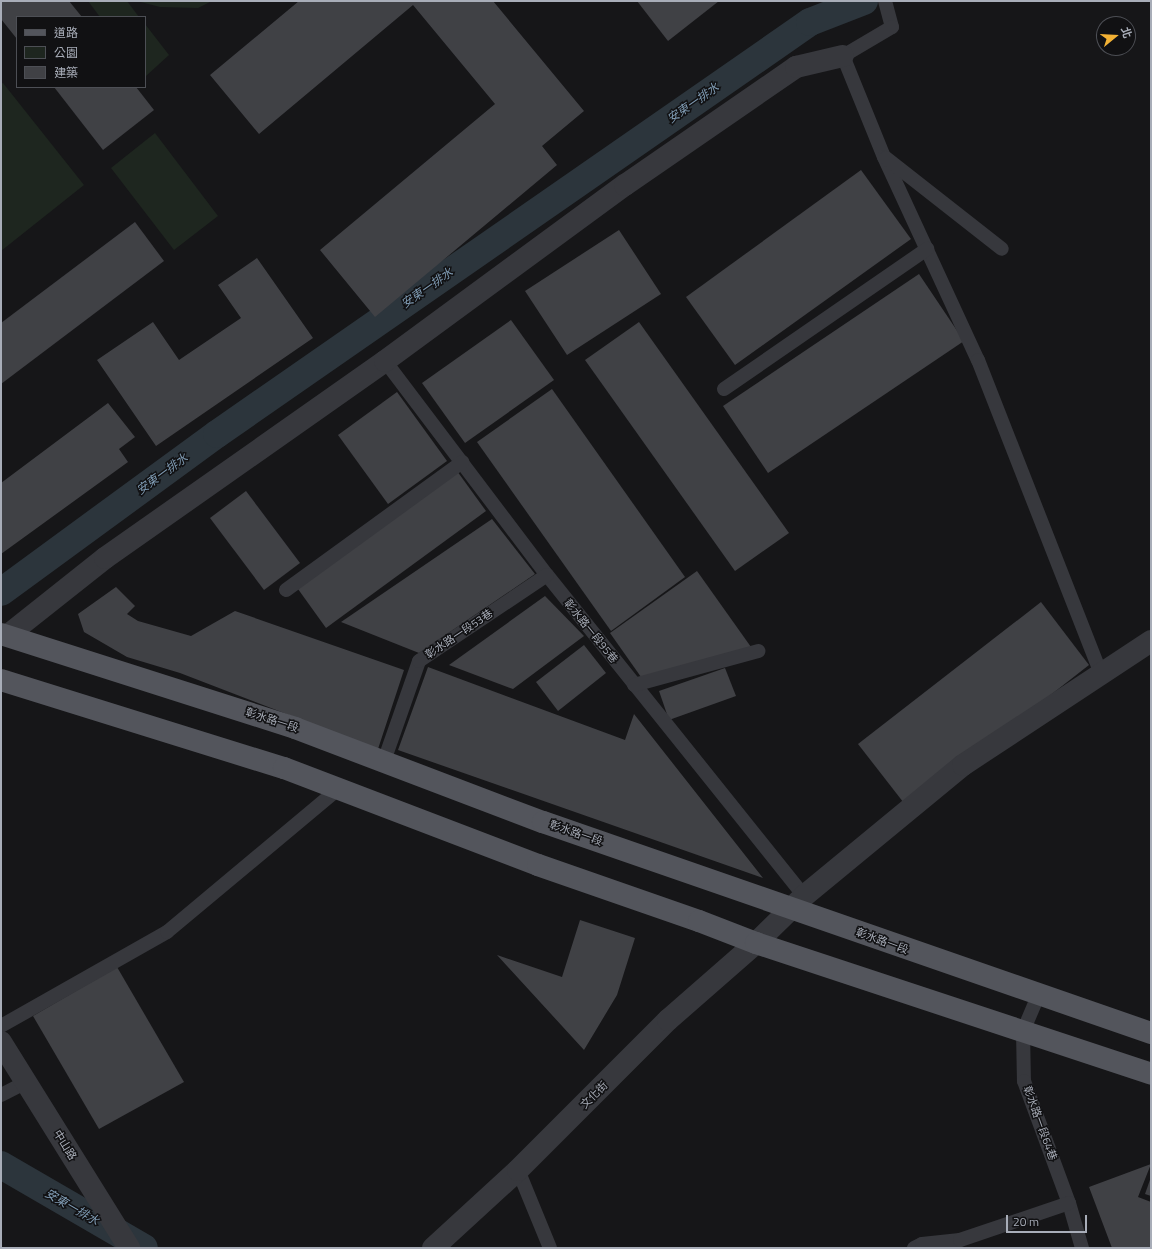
<!DOCTYPE html>
<html>
<head>
<meta charset="utf-8">
<style>
	body { margin:0 }
	#map { position:relative; width:1152px; height:1249px; overflow:hidden; background:#161618; font-family:"Titillium Web","Noto Sans TC",sans-serif }
	div>[style] { position:absolute }
	.green>* { inset:0; background:#1e261f }
	.canal>* { height:28px; margin:-14px; padding:0 14px; transform-origin:14px; border-radius:14px; background:#2c353c }
	.building>* { inset:0; background:#404145 }
	.service>* { height:14px; margin:-7px; padding:0 7px; transform-origin:7px; border-radius:7px; background:#37383d }
	.minor>* { height:22px; margin:-11px; padding:0 11px; transform-origin:11px; border-radius:11px; background:#37383d }
	.tertiary>* { height:22px; margin:-11px; padding:0 11px; transform-origin:11px; border-radius:11px; background:#37383d }
	.primary>* { height:22px; margin:-11px; padding:0 11px; transform-origin:11px; border-radius:11px; background:#53555c }
	span { translate:-50% -50%; white-space:nowrap; text-align:center; line-height:1.15; -webkit-text-stroke:3px #111113; paint-order:stroke }
	.street-label { font-size:11px; color:#a8adb8 }
	.water-label { font-size:12px; color:#7f9bb3; font-style:italic }
	.frame { position:absolute; inset:0; border:2px solid #a8adb8; pointer-events:none }
	.legend { position:absolute; left:16px; top:16px; width:130px; height:72px; box-sizing:border-box; background:#111113; border:1px solid #4d4f55; margin:0; padding:5px 7px; list-style:none; font-size:12px; color:#a8adb8 }
	.legend li { display:flex; align-items:center; gap:8px; height:20px }
	.legend b { width:20px; border:1px solid #4d4f55 }
	.north { position:absolute; left:1096px; top:16px; width:40px; height:40px; box-sizing:border-box; background:#111113; border:1px solid #4d4f55; border-radius:50%; rotate:72deg; font-size:11px; font-weight:700; line-height:16px; text-align:center; color:#a8adb8 }
	.north::after { content:''; display:block; margin:auto; width:14px; height:18px; background:#f2b134; clip-path:polygon(50% 0,100% 100%,50% 72%,0 100%) }
	.scale { position:absolute; left:1006px; top:1215px; width:81px; height:18px; box-sizing:border-box; border:2px solid #a8adb8; border-top:0; padding-left:5px; font-size:12px; line-height:14px; white-space:nowrap; color:#a8adb8; -webkit-text-stroke:3px #111113; paint-order:stroke }
</style>
</head>
<body>
<div id="map">
	<div class="green">
		<i style="clip-path:polygon(88px 1px,127px 1px,139px 17px,100px 17px)"></i>
		<i style="clip-path:polygon(137px 1px,212px 1px,198px 8px,160px 7px)"></i>
		<i style="clip-path:polygon(145px 24px,169px 55px,146px 76px,145px 74px)"></i>
		<i style="clip-path:polygon(3px 83px,84px 185px,1px 251px,1px 84px)"></i>
		<i style="clip-path:polygon(155px 133px,218px 216px,174px 250px,111px 168px)"></i>
	</div>
	<div class="canal">
		<i style="left:1px;top:592px;width:268px;rotate:-36.2deg"></i>
		<i style="left:217px;top:434px;width:722px;rotate:-34.79deg"></i>
		<i style="left:810px;top:22px;width:58px;rotate:-21.3deg"></i>
		<i style="left:1px;top:1165px;width:165px;rotate:30.1deg"></i>
	</div>
	<div class="building">
		<i style="clip-path:polygon(1px 1px,69px 1px,82px 17px,17px 17px,17px 39px,1px 19px)"></i>
		<i style="clip-path:polygon(299px 1px,493px 1px,584px 111px,542px 146px,557px 165px,375px 317px,320px 250px,495px 104px,413px 5px,259px 134px,210px 75px)"></i>
		<i style="clip-path:polygon(637px 1px,719px 1px,668px 41px)"></i>
		<i style="clip-path:polygon(54px 87px,136px 87px,154px 110px,103px 150px)"></i>
		<i style="clip-path:polygon(861px 170px,911px 239px,735px 365px,686px 297px)"></i>
		<i style="clip-path:polygon(135px 222px,164px 261px,1px 384px,1px 323px)"></i>
		<i style="clip-path:polygon(619px 230px,661px 294px,567px 355px,525px 291px)"></i>
		<i style="clip-path:polygon(257px 258px,313px 338px,156px 446px,97px 360px,153px 322px,179px 360px,241px 318px,218px 285px)"></i>
		<i style="clip-path:polygon(919px 274px,964px 341px,768px 473px,723px 406px)"></i>
		<i style="clip-path:polygon(511px 320px,554px 380px,465px 443px,422px 383px)"></i>
		<i style="clip-path:polygon(639px 322px,789px 533px,735px 571px,585px 360px)"></i>
		<i style="clip-path:polygon(552px 389px,685px 577px,611px 631px,477px 442px)"></i>
		<i style="clip-path:polygon(397px 392px,447px 461px,388px 504px,338px 435px)"></i>
		<i style="clip-path:polygon(108px 403px,135px 437px,119px 449px,128px 462px,1px 554px,1px 483px)"></i>
		<i style="clip-path:polygon(457px 471px,486px 511px,326px 628px,298px 589px)"></i>
		<i style="clip-path:polygon(246px 491px,300px 563px,264px 590px,210px 518px)"></i>
		<i style="clip-path:polygon(492px 519px,535px 574px,419px 653px,341px 622px)"></i>
		<i style="clip-path:polygon(697px 571px,751px 647px,641px 677px,610px 633px)"></i>
		<i style="clip-path:polygon(116px 587px,135px 606px,127px 614px,138px 621px,191px 636px,235px 611px,404px 670px,378px 749px,180px 673px,127px 657px,84px 632px,78px 614px)"></i>
		<i style="clip-path:polygon(545px 596px,584px 636px,513px 689px,449px 665px)"></i>
		<i style="clip-path:polygon(1041px 602px,1089px 665px,907px 807px,858px 744px)"></i>
		<i style="clip-path:polygon(584px 645px,606px 673px,558px 711px,536px 682px)"></i>
		<i style="clip-path:polygon(428px 667px,625px 740px,634px 714px,763px 878px,398px 750px)"></i>
		<i style="clip-path:polygon(725px 668px,736px 696px,669px 720px,659px 691px)"></i>
		<i style="clip-path:polygon(580px 920px,635px 938px,617px 995px,584px 1050px,497px 955px,562px 977px)"></i>
		<i style="clip-path:polygon(117px 967px,184px 1082px,99px 1129px,33px 1016px)"></i>
		<i style="clip-path:polygon(1151px 1164px,1138px 1197px,1151px 1202px,1151px 1248px,1112px 1248px,1089px 1187px)"></i>
		<i style="clip-path:polygon(1151px 1177px,1151px 1196px,1145px 1194px)"></i>
	</div>
	<div class="service">
		<i style="left:885px;top:1px;width:27px;rotate:75deg"></i>
		<i style="left:892px;top:27px;width:57px;rotate:149.4deg"></i>
		<i style="left:843px;top:56px;width:109px;rotate:67.9deg"></i>
		<i style="left:884px;top:157px;width:224px;rotate:65.2deg"></i>
		<i style="left:978px;top:360px;width:337px;rotate:68.6deg"></i>
		<i style="left:886px;top:158px;width:147px;rotate:38.1deg"></i>
		<i style="left:385px;top:361px;width:268px;rotate:52.9deg"></i>
		<i style="left:547px;top:575px;width:411px;rotate:51.3deg"></i>
		<i style="left:724px;top:389px;width:247px;rotate:-34.6deg"></i>
		<i style="left:286px;top:590px;width:218px;rotate:-36deg"></i>
		<i style="left:634px;top:685px;width:129px;rotate:-15.3deg"></i>
		<i style="left:384px;top:761px;width:106px;rotate:-70.7deg"></i>
		<i style="left:419px;top:661px;width:154px;rotate:-33.9deg"></i>
		<i style="left:1038px;top:996px;width:38px;rotate:113deg"></i>
		<i style="left:1023px;top:1031px;width:50px;rotate:88.9deg"></i>
		<i style="left:1024px;top:1081px;width:130px;rotate:69.8deg"></i>
		<i style="left:1069px;top:1203px;width:47px;rotate:73.9deg"></i>
		<i style="left:1px;top:1026px;width:191px;rotate:-29.5deg"></i>
		<i style="left:167px;top:932px;width:224px;rotate:-39.9deg"></i>
		<i style="left:1px;top:1095px;width:28px;rotate:-27deg"></i>
		<i style="left:518px;top:1170px;width:84px;rotate:67.7deg"></i>
		<i style="left:914px;top:1248px;width:9px;rotate:-27deg"></i>
		<i style="left:922px;top:1244px;width:38px;rotate:-6deg"></i>
		<i style="left:960px;top:1240px;width:115px;rotate:-18.7deg"></i>
	</div>
	<div class="minor">
		<i style="left:8px;top:635px;width:124px;rotate:-38.4deg"></i>
		<i style="left:105px;top:558px;width:342px;rotate:-35.1deg"></i>
		<i style="left:385px;top:361px;width:298px;rotate:-36.3deg"></i>
		<i style="left:625px;top:185px;width:208px;rotate:-34.6deg"></i>
		<i style="left:796px;top:67px;width:48px;rotate:-13.2deg"></i>
		<i style="left:433px;top:1248px;width:115px;rotate:-42.5deg"></i>
		<i style="left:518px;top:1170px;width:212px;rotate:-45deg"></i>
		<i style="left:668px;top:1020px;width:117px;rotate:-41.2deg"></i>
		<i style="left:756px;top:943px;width:67px;rotate:-44.4deg"></i>
		<i style="left:804px;top:896px;width:206px;rotate:-39.5deg"></i>
		<i style="left:963px;top:765px;width:225px;rotate:-33.4deg"></i>
	</div>
	<div class="tertiary">
		<i style="left:1px;top:1042px;width:243px;rotate:58.1deg"></i>
	</div>
	<div class="primary">
		<i style="left:1px;top:634px;width:309px;rotate:17.7deg"></i>
		<i style="left:295px;top:728px;width:265px;rotate:20.8deg"></i>
		<i style="left:543px;top:822px;width:644px;rotate:19.14deg"></i>
		<i style="left:1px;top:680px;width:296px;rotate:17.3deg"></i>
		<i style="left:284px;top:768px;width:272px;rotate:20.9deg"></i>
		<i style="left:538px;top:865px;width:170px;rotate:19.2deg"></i>
		<i style="left:699px;top:921px;width:61px;rotate:21.1deg"></i>
		<i style="left:756px;top:943px;width:416px;rotate:18.3deg"></i>
	</div>
	<div class="street-label">
		<span style="left:591px;top:631px;rotate:51deg">彰水路一段95巷</span>
		<span style="left:459px;top:634px;rotate:-34deg">彰水路一段53巷</span>
		<span style="left:272px;top:720px;rotate:18deg">彰水路一段</span>
		<span style="left:576px;top:833px;rotate:19deg">彰水路一段</span>
		<span style="left:882px;top:941px;rotate:20deg">彰水路一段</span>
		<span style="left:594px;top:1095px;rotate:-45deg">文化街</span>
		<span style="left:1040px;top:1123px;rotate:70deg">彰水路一段64巷</span>
		<span style="left:65px;top:1145px;rotate:58deg">中山路</span>
	</div>
	<div class="water-label">
		<span style="left:693px;top:103px;rotate:-35deg">安東一排水</span>
		<span style="left:427px;top:288px;rotate:-35deg">安東一排水</span>
		<span style="left:162px;top:474px;rotate:-36deg">安東一排水</span>
		<span style="left:72px;top:1207px;rotate:30deg">安東一排水</span>
	</div>
	<div class="frame"></div>
	<ul class="legend">
	<li><b style="height:5px;background:#53555c"></b>道路</li>
	<li><b style="height:11px;background:#1e261f"></b>公園</li>
	<li><b style="height:11px;background:#404145"></b>建築</li>
	</ul>
	<div class="north">北</div>
	<div class="scale">20 m</div>
</div>
</body>
</html>
